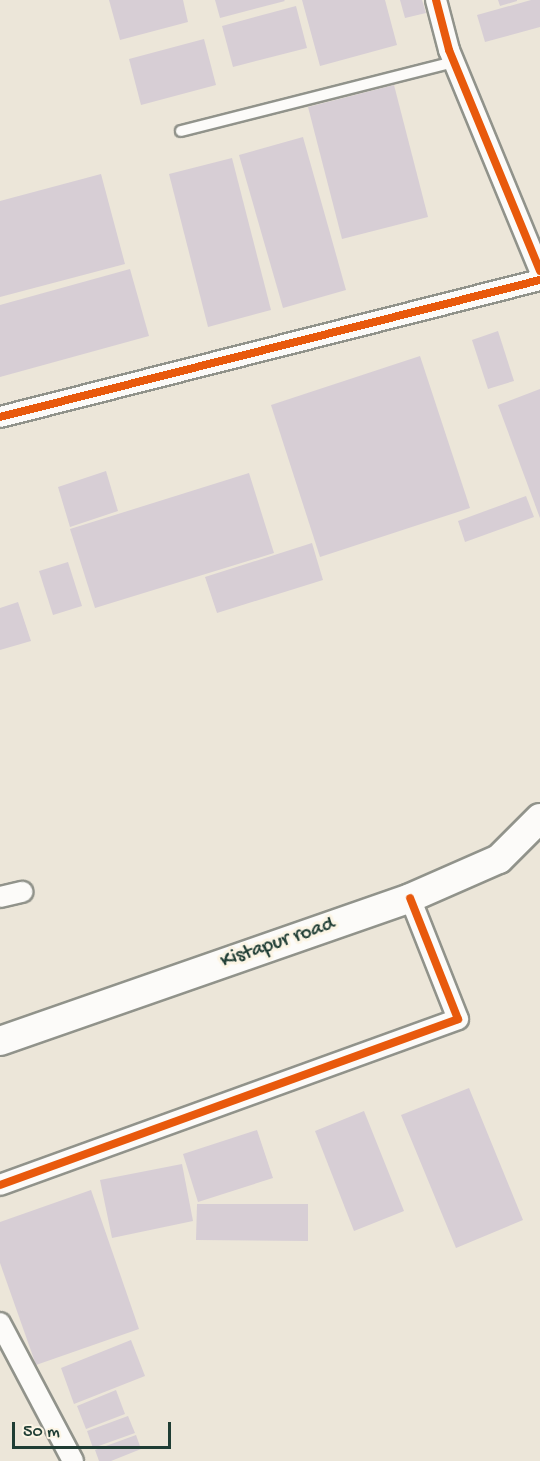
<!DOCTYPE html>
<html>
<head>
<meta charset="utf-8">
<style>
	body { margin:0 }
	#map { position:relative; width:540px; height:1461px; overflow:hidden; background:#ece6d9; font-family:"Gochi Hand",sans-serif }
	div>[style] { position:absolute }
	.building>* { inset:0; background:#d7ced5 }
	.roads { filter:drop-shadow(2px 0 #91938b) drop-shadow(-2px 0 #91938b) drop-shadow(0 2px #91938b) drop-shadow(0 -2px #91938b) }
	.service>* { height:10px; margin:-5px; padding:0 5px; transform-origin:5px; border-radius:5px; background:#fcfbf9 }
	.minor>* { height:20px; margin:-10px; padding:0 10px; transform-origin:10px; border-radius:10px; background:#fcfbf9 }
	.secondary>* { height:28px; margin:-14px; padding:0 14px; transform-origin:14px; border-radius:14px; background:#fcfbf9 }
	.cycleway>* { height:8px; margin:-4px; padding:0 4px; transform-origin:4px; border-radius:4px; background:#e8590c }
	span { translate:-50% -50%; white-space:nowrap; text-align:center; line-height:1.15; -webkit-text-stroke:6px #fcf5e5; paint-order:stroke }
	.street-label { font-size:21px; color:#1f3d34 }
	.scale { position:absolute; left:12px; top:1422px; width:159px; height:27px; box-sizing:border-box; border:3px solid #1f3d34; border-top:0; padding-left:8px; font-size:18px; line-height:21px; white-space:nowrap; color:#1f3d34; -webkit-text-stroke:4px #fcf5e5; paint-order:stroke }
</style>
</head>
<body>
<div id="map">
	<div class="building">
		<i style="clip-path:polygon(109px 0,183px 0,188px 22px,120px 40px)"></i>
		<i style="clip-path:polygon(215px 0,284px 0,285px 1px,220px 18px)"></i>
		<i style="clip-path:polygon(302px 0,385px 0,397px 45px,320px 66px)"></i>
		<i style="clip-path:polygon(400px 0,422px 0,426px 13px,405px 18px)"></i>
		<i style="clip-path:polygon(498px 0,517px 0,517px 1px,500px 6px)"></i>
		<i style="clip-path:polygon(531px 0,540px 0,540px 27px,485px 42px,477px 15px)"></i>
		<i style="clip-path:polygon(296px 6px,307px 48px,233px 67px,222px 26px)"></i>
		<i style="clip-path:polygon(204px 39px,216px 85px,141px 105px,129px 59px)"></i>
		<i style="clip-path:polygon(394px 85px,428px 217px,342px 239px,308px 107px)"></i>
		<i style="clip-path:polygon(303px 137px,346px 290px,283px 308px,239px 155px)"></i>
		<i style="clip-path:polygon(232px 158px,271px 310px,208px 327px,169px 174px)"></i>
		<i style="clip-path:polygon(101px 174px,125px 264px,0 297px,0 201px)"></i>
		<i style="clip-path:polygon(130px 269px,149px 336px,0 377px,0 305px)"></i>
		<i style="clip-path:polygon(498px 331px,514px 381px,488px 389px,472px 340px)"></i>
		<i style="clip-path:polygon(420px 356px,470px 508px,320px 557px,271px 405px)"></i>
		<i style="clip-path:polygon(540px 389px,540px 518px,498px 405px)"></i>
		<i style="clip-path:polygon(106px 471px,118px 511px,70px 527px,58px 487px)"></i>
		<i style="clip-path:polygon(249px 473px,274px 553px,95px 608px,70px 529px)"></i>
		<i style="clip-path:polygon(526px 496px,534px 517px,465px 542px,458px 521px)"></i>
		<i style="clip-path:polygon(312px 543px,323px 580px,217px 613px,205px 577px)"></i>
		<i style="clip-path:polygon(68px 562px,82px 606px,53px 615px,39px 571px)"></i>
		<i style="clip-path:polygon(18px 602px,31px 641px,0 650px,0 608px)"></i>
		<i style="clip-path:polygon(469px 1088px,523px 1220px,456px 1248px,401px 1115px)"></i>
		<i style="clip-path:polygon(364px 1111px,404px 1211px,354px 1231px,315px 1131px)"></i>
		<i style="clip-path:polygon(257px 1130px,273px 1178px,198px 1202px,183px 1154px)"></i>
		<i style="clip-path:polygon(182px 1164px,193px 1221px,112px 1238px,100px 1180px)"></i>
		<i style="clip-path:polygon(91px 1190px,139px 1329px,36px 1365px,0 1263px,0 1222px)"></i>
		<i style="clip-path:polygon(197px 1204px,308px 1204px,308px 1241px,196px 1240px)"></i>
		<i style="clip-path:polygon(131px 1340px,145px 1376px,74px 1404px,61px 1368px)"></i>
		<i style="clip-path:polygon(116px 1390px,125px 1414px,86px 1429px,77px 1406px)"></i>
		<i style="clip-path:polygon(128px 1416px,135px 1433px,93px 1448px,87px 1431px)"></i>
		<i style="clip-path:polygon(136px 1435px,141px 1449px,111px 1461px,99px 1461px,95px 1450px)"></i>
	</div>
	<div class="roads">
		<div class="service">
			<i style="left:181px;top:131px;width:282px;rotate:-14.2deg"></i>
		</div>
		<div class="minor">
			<i style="left:436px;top:0;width:52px;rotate:75.4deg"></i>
			<i style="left:449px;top:50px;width:239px;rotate:67.6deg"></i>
			<i style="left:0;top:417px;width:557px;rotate:-14.24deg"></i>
			<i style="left:0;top:897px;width:23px;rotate:-13deg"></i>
			<i style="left:0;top:1185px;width:487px;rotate:-19.9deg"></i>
			<i style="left:458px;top:1019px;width:130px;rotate:-111.6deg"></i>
			<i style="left:0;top:1323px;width:156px;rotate:62.1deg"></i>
		</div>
		<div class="secondary">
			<i style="left:0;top:1041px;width:434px;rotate:-19.2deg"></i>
			<i style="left:410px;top:898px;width:97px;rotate:-23.7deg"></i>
			<i style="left:499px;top:859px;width:58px;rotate:-45deg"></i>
		</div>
	</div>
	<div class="cycleway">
		<i style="left:436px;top:0;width:52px;rotate:75.4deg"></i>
		<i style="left:449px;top:50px;width:239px;rotate:67.6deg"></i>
		<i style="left:0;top:417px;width:557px;rotate:-14.24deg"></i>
		<i style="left:0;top:1185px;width:487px;rotate:-19.9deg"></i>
		<i style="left:458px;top:1019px;width:130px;rotate:-111.6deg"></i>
	</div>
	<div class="street-label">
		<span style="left:278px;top:944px;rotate:-19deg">Kistapur road</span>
	</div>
	<div class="scale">50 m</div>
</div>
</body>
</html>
